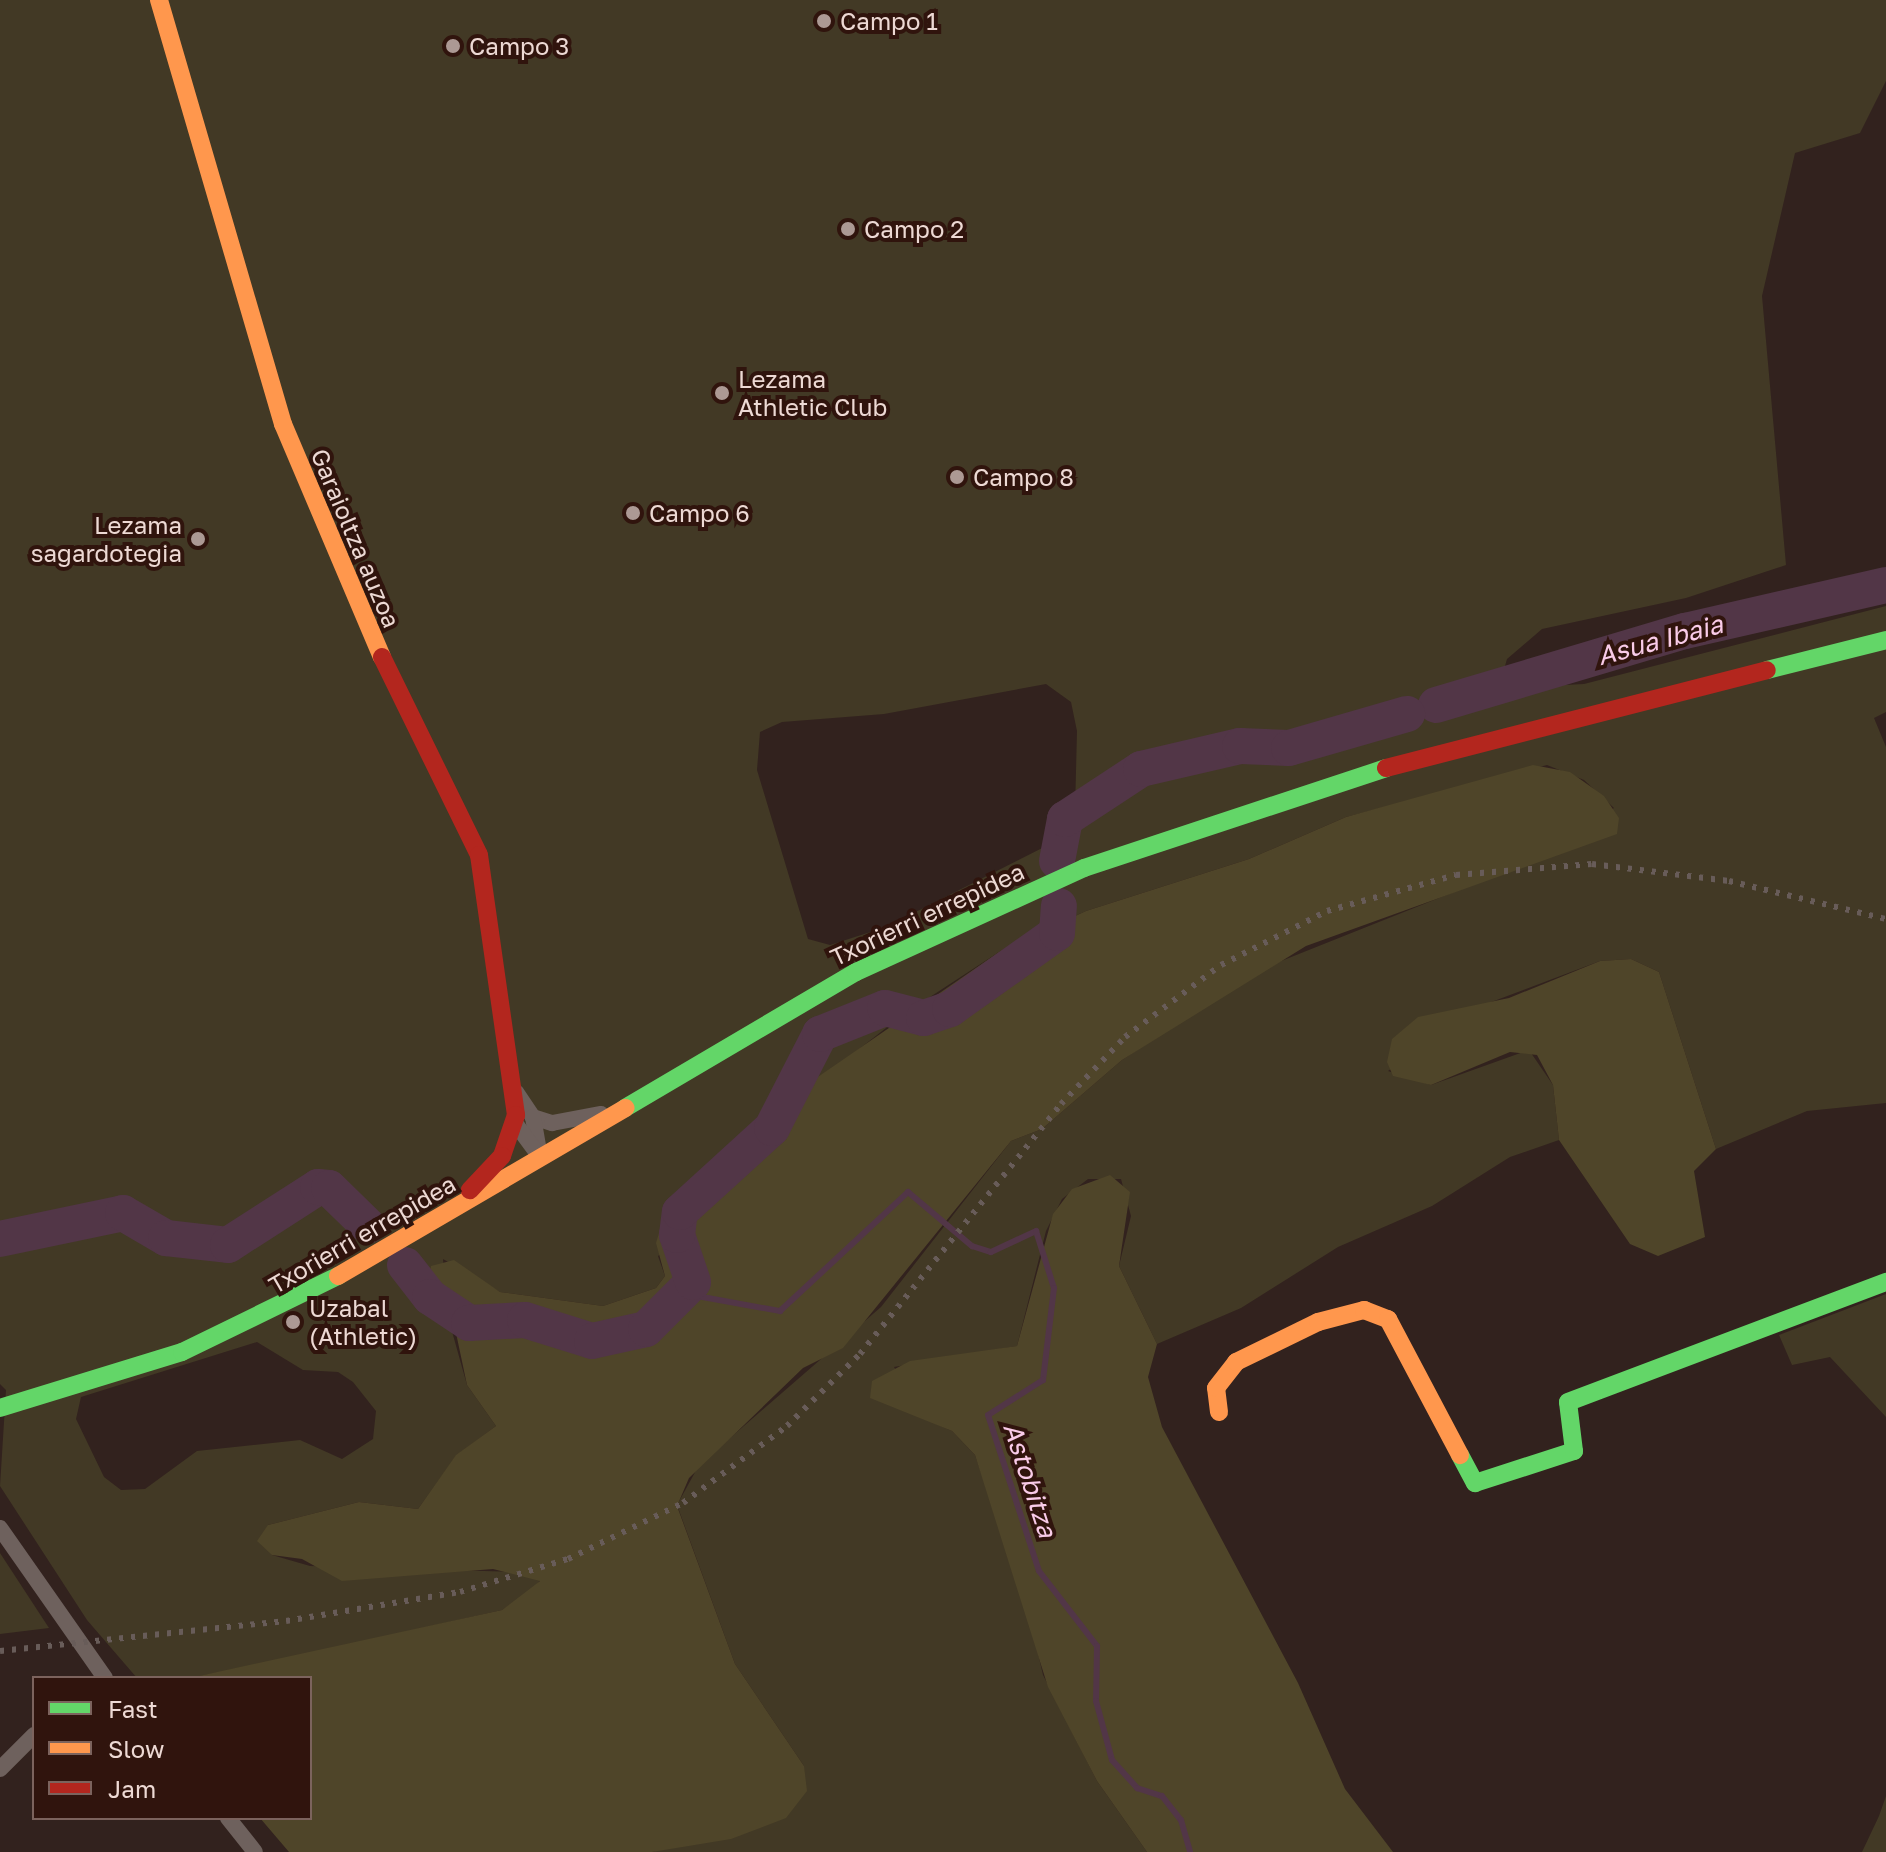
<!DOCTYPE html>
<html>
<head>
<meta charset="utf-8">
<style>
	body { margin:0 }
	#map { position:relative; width:1886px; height:1852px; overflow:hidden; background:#32221e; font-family:"Golos Text",sans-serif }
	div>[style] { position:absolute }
	.green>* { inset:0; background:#423925 }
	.forest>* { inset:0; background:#4f4529 }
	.stream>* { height:6px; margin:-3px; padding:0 3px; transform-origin:3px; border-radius:3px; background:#523647 }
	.river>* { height:36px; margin:-18px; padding:0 18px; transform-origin:18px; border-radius:18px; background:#523647 }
	.street>* { height:16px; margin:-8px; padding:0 8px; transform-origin:8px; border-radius:8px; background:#6e615d }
	.fast>* { height:18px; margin:-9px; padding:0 9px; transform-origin:9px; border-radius:9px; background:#63d668 }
	.slow>* { height:18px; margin:-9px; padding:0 9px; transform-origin:9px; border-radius:9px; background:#ff974d }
	.jam>* { height:18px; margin:-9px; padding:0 9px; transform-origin:9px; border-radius:9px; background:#b3261e }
	.rail>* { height:6px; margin-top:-3px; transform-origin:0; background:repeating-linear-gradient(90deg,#685c59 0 4px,transparent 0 12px) }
	.dots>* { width:22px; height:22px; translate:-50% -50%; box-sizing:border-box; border:4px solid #30140d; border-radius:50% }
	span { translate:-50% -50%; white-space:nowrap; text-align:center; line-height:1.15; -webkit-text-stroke:8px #30140d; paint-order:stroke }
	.poi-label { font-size:24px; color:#edd9d4 }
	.left { translate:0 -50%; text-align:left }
	.right { translate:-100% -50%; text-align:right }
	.street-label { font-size:24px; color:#edd9d4 }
	.water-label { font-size:26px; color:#f9cbe8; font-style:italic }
	.legend { position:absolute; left:32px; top:1676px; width:280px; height:144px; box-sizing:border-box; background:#30140d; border:2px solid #7c635d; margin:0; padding:10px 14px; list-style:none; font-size:24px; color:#edd9d4 }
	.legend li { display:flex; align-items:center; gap:16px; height:40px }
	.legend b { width:40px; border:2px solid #7c635d }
</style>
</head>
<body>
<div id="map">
	<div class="green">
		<i style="clip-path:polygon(evenodd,0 0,1886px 0,1886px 81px,1860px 133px,1795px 153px,1762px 296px,1786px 565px,1686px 598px,1542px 629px,1507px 659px,1503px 673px,1525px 687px,1584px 684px,1886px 606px,1886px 712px,1874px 718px,1886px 747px,1886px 1103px,1807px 1111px,1716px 1149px,1659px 972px,1631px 959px,1600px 961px,1486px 1004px,1388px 1071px,1431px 1085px,1529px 1050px,1553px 1085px,1559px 1140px,1510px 1157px,1432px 1206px,1338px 1247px,1241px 1308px,1157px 1344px,1119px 1266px,1131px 1216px,1121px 1179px,1088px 1179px,1062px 1199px,1046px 1231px,1017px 1346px,894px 1367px,925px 1419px,952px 1431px,975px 1455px,1027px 1605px,1043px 1675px,1097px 1781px,1147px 1852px,652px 1852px,676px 1845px,804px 1766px,735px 1664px,677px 1505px,699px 1465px,881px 1307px,1011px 1141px,1042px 1129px,1122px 1060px,1256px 971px,1544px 856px,1614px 808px,1584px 780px,1547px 765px,1346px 817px,1249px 859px,1086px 911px,1002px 950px,904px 1014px,750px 1134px,726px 1160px,692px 1228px,658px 1256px,665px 1276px,656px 1288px,603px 1306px,500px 1292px,443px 1259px,448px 1317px,467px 1385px,496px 1426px,456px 1456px,418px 1509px,359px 1502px,268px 1525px,272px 1555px,310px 1566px,521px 1572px,540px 1580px,533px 1591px,502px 1610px,277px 1661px,190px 1678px,137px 1678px,87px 1620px,0 1486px,6px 1390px,0 1384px,0 0,1046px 684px,1071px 702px,1077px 731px,1075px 811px,1066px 836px,886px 927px,830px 945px,808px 939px,757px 770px,760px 732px,782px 722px,884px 714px,1046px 684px,0 0,257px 1342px,303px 1370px,338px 1372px,353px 1382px,376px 1411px,373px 1439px,342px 1459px,300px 1440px,197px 1451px,145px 1489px,121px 1490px,104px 1477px,76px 1419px,81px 1397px,257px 1342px)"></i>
		<i style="clip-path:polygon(1886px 1294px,1886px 1417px,1830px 1357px,1792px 1365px,1779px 1335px)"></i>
		<i style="clip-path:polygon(0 1553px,49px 1628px,0 1634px)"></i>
		<i style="clip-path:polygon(1886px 1796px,1886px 1852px,1862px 1852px,1879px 1816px)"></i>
	</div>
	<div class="forest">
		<i style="clip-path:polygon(1533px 765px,1570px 772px,1604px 796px,1619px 818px,1617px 834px,1306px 946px,1122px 1060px,1042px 1129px,1011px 1141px,843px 1348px,803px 1368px,689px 1478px,677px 1506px,735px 1664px,804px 1766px,807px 1791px,786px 1818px,731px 1839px,652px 1852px,289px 1852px,260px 1818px,310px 1818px,310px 1678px,190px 1678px,502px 1610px,540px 1581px,493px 1569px,342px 1581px,302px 1559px,272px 1555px,257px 1541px,268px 1525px,359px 1502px,418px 1509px,456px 1455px,496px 1426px,467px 1385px,456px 1333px,427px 1284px,431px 1266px,454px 1260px,500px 1292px,603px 1306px,656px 1288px,665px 1276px,656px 1243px,662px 1223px,692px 1227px,726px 1160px,750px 1134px,812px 1081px,1002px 950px,1086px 911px,1249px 859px,1346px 817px)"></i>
		<i style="clip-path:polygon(1631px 959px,1659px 972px,1716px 1149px,1694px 1171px,1705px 1237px,1658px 1256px,1630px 1244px,1559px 1140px,1553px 1085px,1537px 1055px,1510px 1052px,1431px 1085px,1393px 1076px,1387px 1062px,1392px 1039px,1418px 1017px,1509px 998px,1600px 961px)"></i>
		<i style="clip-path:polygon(1110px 1175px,1130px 1192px,1119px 1266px,1157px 1344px,1148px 1377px,1162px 1427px,1298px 1683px,1345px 1789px,1393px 1852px,1147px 1852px,1097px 1781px,1048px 1687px,975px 1455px,952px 1431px,870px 1398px,872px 1381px,910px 1361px,1017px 1346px,1053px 1214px,1072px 1189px)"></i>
	</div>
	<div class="stream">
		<i style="left:686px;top:1294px;width:96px;rotate:10.3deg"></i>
		<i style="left:780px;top:1311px;width:175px;rotate:-42.9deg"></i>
		<i style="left:908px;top:1192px;width:84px;rotate:40.2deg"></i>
		<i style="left:972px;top:1246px;width:20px;rotate:18deg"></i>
		<i style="left:991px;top:1252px;width:50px;rotate:-25deg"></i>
		<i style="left:1036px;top:1231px;width:60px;rotate:72.5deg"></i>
		<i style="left:1054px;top:1288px;width:93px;rotate:96.8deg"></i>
		<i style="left:1043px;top:1380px;width:65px;rotate:147.5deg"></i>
		<i style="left:988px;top:1415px;width:164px;rotate:71.9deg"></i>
		<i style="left:1039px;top:1571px;width:95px;rotate:52.3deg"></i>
		<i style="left:1097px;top:1646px;width:55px;rotate:91deg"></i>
		<i style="left:1096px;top:1701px;width:61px;rotate:74.8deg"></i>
		<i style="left:1112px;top:1760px;width:38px;rotate:48deg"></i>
		<i style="left:1137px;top:1788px;width:26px;rotate:18deg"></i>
		<i style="left:1162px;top:1796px;width:31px;rotate:52deg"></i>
		<i style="left:1181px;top:1820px;width:33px;rotate:74deg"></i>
	</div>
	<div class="river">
		<i style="left:1436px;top:705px;width:260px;rotate:-16.6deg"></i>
		<i style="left:1685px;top:631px;width:206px;rotate:-12.9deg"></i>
		<i style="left:1057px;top:861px;width:43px;rotate:-79.2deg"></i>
		<i style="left:1065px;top:819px;width:91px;rotate:-33.3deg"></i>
		<i style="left:1141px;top:769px;width:102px;rotate:-13.1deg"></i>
		<i style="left:1240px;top:746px;width:49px;rotate:2.3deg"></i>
		<i style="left:1289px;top:748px;width:123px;rotate:-16.1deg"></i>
		<i style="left:0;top:1239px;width:126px;rotate:-11.9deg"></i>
		<i style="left:123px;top:1213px;width:50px;rotate:30.2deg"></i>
		<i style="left:166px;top:1238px;width:62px;rotate:6.4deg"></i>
		<i style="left:228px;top:1245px;width:107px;rotate:-32.8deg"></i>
		<i style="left:318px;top:1187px;width:11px;rotate:5deg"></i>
		<i style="left:329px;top:1188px;width:54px;rotate:44.3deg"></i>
		<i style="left:405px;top:1265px;width:41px;rotate:52deg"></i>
		<i style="left:430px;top:1297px;width:47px;rotate:33.7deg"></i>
		<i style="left:469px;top:1323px;width:56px;rotate:-3.1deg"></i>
		<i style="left:525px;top:1320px;width:70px;rotate:17.4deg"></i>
		<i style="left:592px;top:1341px;width:55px;rotate:-12.5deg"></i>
		<i style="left:646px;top:1329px;width:66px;rotate:-45deg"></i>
		<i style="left:693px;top:1282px;width:50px;rotate:-108.8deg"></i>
		<i style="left:677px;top:1235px;width:23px;rotate:-83deg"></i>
		<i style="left:680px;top:1212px;width:125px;rotate:-42.4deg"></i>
		<i style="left:772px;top:1128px;width:106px;rotate:-62.9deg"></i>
		<i style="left:820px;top:1034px;width:70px;rotate:-21.8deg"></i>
		<i style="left:885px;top:1008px;width:40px;rotate:14.4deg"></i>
		<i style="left:924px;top:1018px;width:28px;rotate:-19deg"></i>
		<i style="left:950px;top:1009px;width:131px;rotate:-35.4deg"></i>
		<i style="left:1057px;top:933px;width:27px;rotate:-86deg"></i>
	</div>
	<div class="street">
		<i style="left:516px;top:1092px;width:30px;rotate:56deg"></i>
		<i style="left:533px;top:1117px;width:20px;rotate:18deg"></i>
		<i style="left:552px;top:1123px;width:50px;rotate:-10.4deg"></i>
		<i style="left:533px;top:1117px;width:41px;rotate:80.1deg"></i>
		<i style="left:515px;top:1123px;width:42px;rotate:53.7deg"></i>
		<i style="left:0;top:1528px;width:183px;rotate:55deg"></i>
		<i style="left:0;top:1769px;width:48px;rotate:-45deg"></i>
		<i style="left:228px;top:1818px;width:43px;rotate:51.5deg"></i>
	</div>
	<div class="fast">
		<i style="left:1767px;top:670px;width:123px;rotate:-14.1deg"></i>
		<i style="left:625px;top:1108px;width:268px;rotate:-30.5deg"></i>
		<i style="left:856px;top:972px;width:251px;rotate:-24.5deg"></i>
		<i style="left:1084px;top:868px;width:318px;rotate:-18.3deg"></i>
		<i style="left:0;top:1408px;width:190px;rotate:-17.1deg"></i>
		<i style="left:182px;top:1352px;width:174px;rotate:-26deg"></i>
		<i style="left:1460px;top:1455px;width:32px;rotate:62deg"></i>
		<i style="left:1475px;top:1483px;width:104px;rotate:-17.9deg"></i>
		<i style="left:1574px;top:1451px;width:49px;rotate:-97deg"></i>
		<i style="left:1568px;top:1402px;width:340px;rotate:-20.7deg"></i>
	</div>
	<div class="slow">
		<i style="left:159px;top:0;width:442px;rotate:73.7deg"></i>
		<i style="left:283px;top:424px;width:253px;rotate:67deg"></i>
		<i style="left:338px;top:1276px;width:333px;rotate:-30.3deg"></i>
		<i style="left:1219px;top:1412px;width:24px;rotate:-97deg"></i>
		<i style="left:1216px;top:1388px;width:33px;rotate:-52deg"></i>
		<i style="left:1236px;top:1362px;width:91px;rotate:-26deg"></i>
		<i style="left:1318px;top:1322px;width:48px;rotate:-14.6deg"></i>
		<i style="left:1364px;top:1310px;width:26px;rotate:21deg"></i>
		<i style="left:1388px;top:1319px;width:154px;rotate:62.1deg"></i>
	</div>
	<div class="jam">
		<i style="left:382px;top:657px;width:220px;rotate:63.9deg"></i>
		<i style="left:479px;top:855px;width:263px;rotate:81.9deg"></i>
		<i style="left:516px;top:1115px;width:43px;rotate:108.9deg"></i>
		<i style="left:502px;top:1156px;width:47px;rotate:133.3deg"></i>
		<i style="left:1386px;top:768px;width:393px;rotate:-14.4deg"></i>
	</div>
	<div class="rail">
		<i style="left:0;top:1651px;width:288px;rotate:-6deg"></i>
		<i style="left:286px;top:1621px;width:176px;rotate:-9.5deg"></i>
		<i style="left:460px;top:1592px;width:113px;rotate:-17deg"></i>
		<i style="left:568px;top:1559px;width:128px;rotate:-26deg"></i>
		<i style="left:683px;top:1503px;width:129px;rotate:-36.5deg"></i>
		<i style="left:787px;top:1426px;width:103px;rotate:-44.6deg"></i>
		<i style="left:860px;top:1354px;width:321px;rotate:-51.2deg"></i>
		<i style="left:1061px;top:1104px;width:93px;rotate:-46.3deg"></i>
		<i style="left:1125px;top:1037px;width:120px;rotate:-36.9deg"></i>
		<i style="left:1221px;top:965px;width:119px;rotate:-27deg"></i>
		<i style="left:1327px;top:911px;width:134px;rotate:-15.6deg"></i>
		<i style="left:1456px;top:875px;width:136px;rotate:-4.6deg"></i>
		<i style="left:1592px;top:864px;width:138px;rotate:7.1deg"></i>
		<i style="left:1729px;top:881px;width:162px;rotate:13.6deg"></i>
	</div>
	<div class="dots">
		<i style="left:824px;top:21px;background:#ac9994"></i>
		<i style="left:453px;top:46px;background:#ac9994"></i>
		<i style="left:848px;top:229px;background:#ac9994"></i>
		<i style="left:722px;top:393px;background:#ac9994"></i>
		<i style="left:957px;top:477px;background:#ac9994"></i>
		<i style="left:633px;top:513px;background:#ac9994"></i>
		<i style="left:198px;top:539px;background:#ac9994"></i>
		<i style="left:293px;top:1322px;background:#ac9994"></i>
	</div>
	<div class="poi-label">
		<span class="left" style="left:840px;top:21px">Campo 1</span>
		<span class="left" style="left:469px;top:46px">Campo 3</span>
		<span class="left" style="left:864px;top:229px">Campo 2</span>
		<span class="left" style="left:738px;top:393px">Lezama<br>Athletic Club</span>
		<span class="left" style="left:973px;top:477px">Campo 8</span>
		<span class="left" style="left:649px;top:513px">Campo 6</span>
		<span class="right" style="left:182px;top:539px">Lezama<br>sagardotegia</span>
		<span class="left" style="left:309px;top:1322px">Uzabal<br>(Athletic)</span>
	</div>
	<div class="street-label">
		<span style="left:356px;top:538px;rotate:67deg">Garaioltza auzoa</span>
		<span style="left:927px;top:914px;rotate:-25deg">Txorierri errepidea</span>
		<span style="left:362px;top:1234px;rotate:-30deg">Txorierri errepidea</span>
	</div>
	<div class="water-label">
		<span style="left:1660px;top:640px;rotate:-15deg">Asua Ibaia</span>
		<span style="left:1030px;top:1480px;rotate:72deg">Astobitza</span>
	</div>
	<ul class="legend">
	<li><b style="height:10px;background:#63d668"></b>Fast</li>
	<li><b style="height:10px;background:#ff974d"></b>Slow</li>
	<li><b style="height:10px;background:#b3261e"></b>Jam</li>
	</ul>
</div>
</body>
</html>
